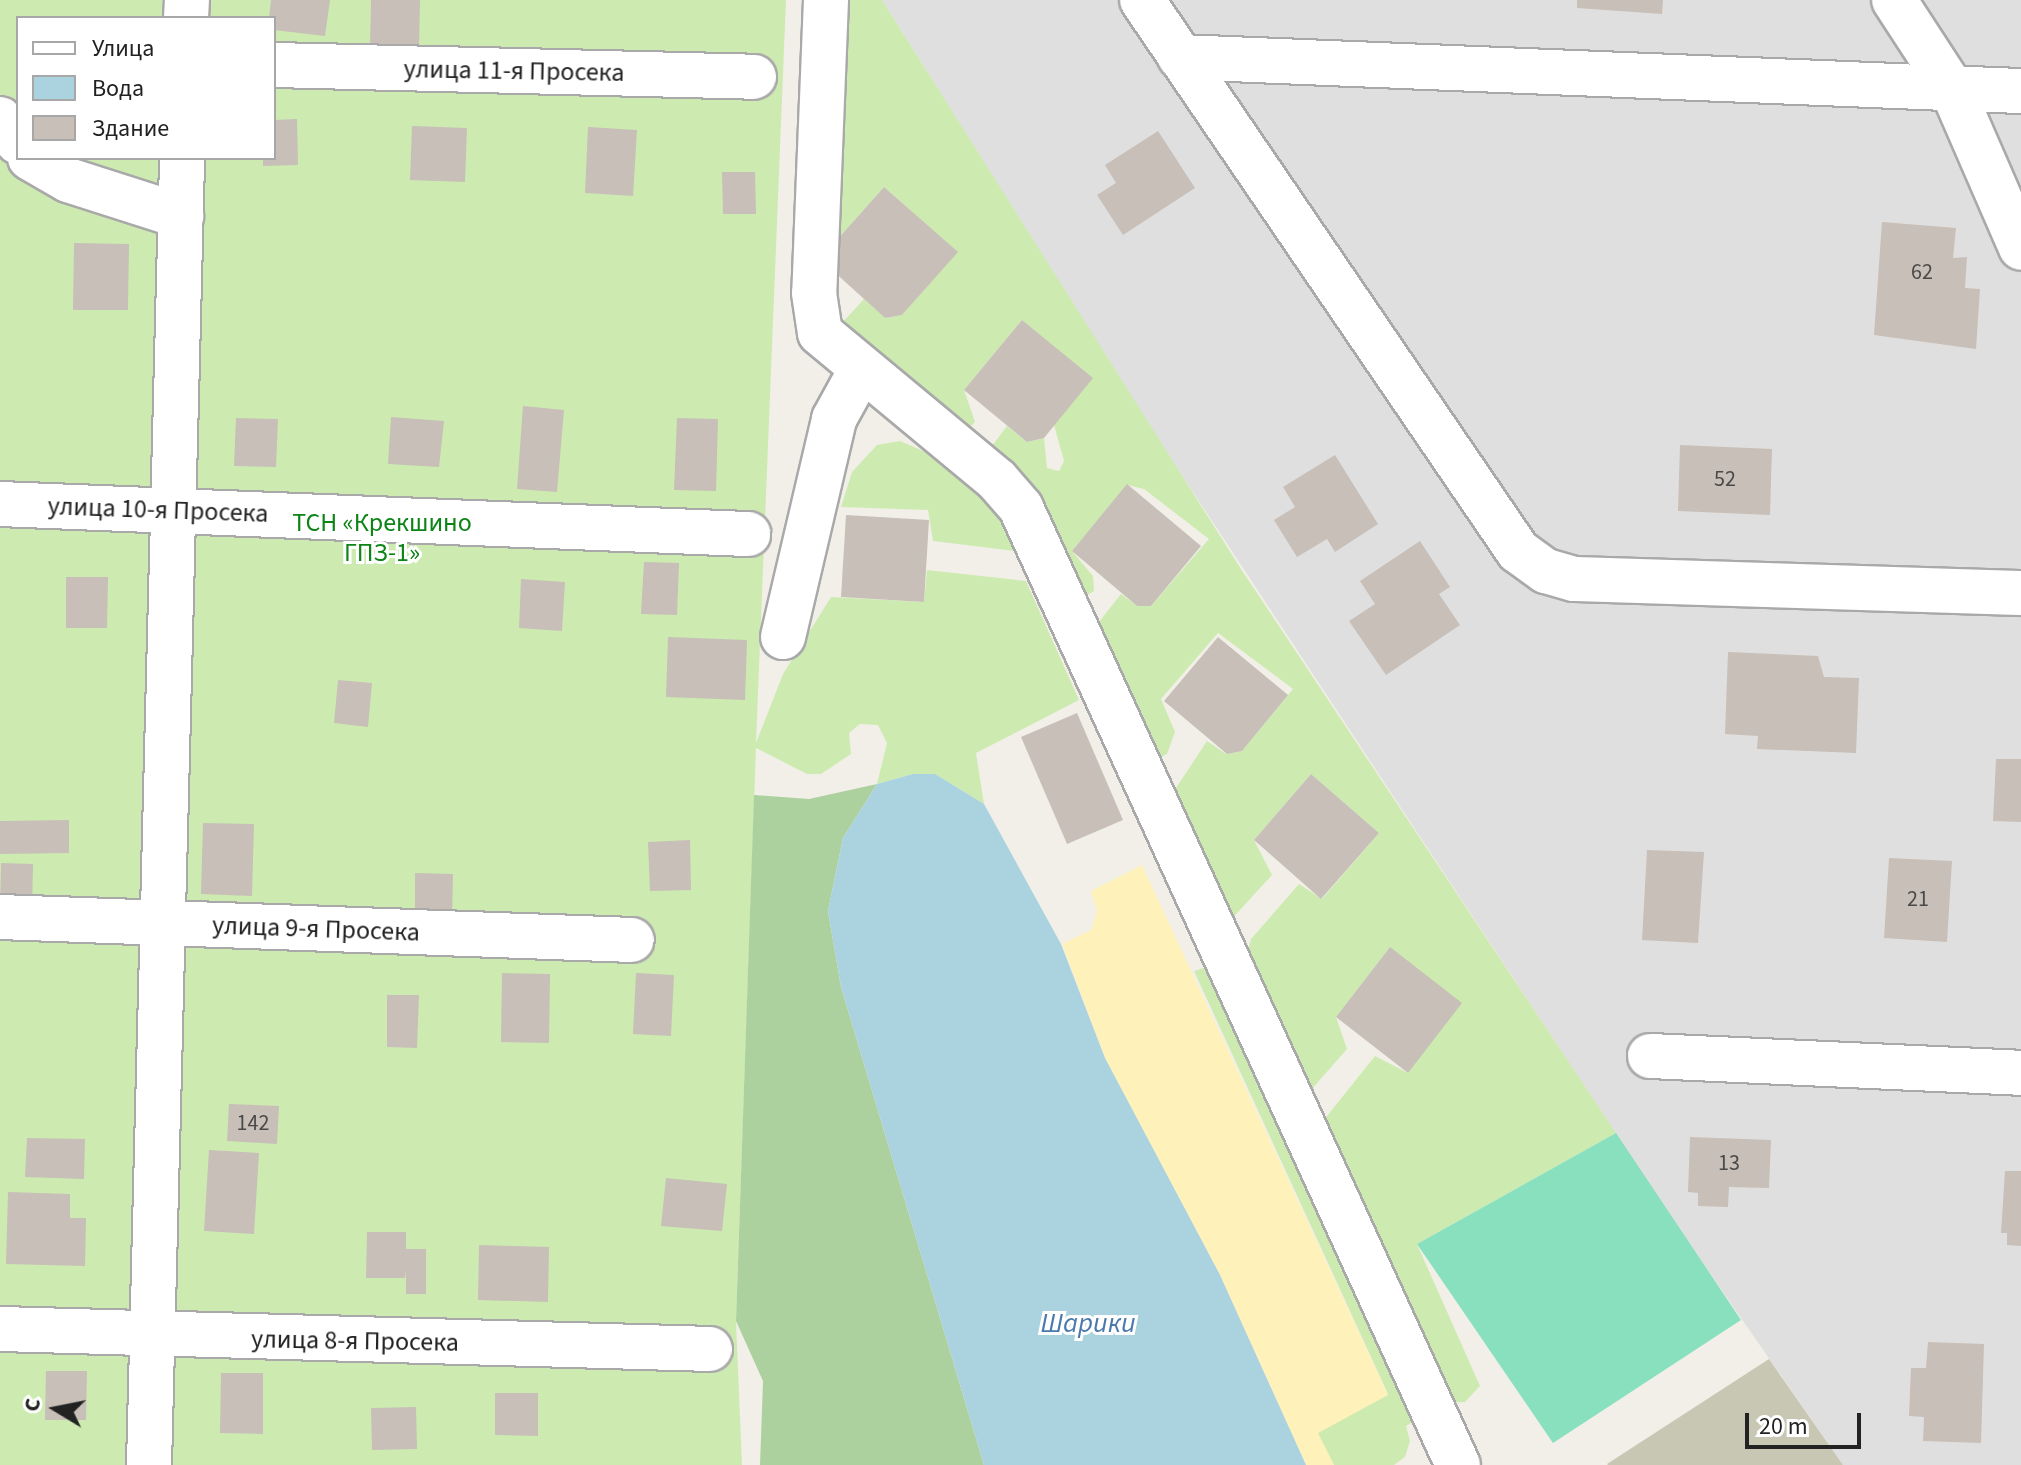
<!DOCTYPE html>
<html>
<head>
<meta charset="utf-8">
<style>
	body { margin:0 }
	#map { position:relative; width:2021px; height:1465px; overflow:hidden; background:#f2efe9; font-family:"Source Sans 3",sans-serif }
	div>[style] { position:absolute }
	.residential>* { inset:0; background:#e0dfdf }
	.construction>* { inset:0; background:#c7c7b4 }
	.grass>* { inset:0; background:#cdebb0 }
	.forest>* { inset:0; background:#add19e }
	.sand>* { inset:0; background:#fff1ba }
	.pitch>* { inset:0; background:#88e0be }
	.water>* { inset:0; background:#aad3df }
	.building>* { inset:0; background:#c7bfb8 }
	.roads { filter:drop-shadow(2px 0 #a9a9a9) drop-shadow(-2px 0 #a9a9a9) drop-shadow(0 2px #a9a9a9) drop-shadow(0 -2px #a9a9a9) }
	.minor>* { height:44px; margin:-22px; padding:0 22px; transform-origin:22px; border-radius:22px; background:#fff }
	span { translate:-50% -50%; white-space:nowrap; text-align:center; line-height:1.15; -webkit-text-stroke:6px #fff; paint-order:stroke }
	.number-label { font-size:22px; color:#4b4948 }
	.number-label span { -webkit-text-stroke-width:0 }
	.street-label { font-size:26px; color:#222 }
	.park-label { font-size:26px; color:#0c8416 }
	.water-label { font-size:28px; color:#4a7aab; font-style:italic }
	.legend { position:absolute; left:16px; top:16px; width:260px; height:144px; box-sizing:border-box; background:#fff; border:2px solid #a7a7a7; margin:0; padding:10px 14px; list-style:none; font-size:24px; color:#222 }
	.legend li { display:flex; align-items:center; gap:16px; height:40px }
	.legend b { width:40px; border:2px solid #a7a7a7 }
	.north { position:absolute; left:16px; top:1369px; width:80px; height:80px; -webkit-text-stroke:6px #fff; paint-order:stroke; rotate:280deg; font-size:22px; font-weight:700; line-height:32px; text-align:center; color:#222 }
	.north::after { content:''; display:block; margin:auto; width:28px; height:36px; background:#222; clip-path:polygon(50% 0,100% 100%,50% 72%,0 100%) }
	.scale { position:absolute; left:1745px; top:1413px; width:116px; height:36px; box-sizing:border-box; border:4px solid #222; border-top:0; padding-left:10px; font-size:24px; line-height:28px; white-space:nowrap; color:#222; -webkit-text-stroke:6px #fff; paint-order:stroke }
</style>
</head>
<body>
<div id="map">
	<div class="residential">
		<i style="clip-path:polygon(882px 0,2021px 0,2021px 1465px,1843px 1465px,1664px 1207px,1158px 439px)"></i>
	</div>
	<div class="construction">
		<i style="clip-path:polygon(1769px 1359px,1843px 1465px,1608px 1465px,1607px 1464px)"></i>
	</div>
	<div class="grass">
		<i style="clip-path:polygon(evenodd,0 0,786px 0,756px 743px,783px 674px,831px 597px,924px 602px,927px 570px,1026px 581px,1079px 700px,976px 753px,984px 804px,935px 774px,913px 774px,877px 784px,887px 743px,878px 725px,860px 724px,849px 733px,851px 754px,821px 774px,807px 774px,756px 748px,736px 1321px,742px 1465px,0 1465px,0 0,18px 18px,274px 18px,274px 158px,18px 158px,18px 18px)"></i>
		<i style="clip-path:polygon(839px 0,882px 0,1241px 569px,1616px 1133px,1417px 1244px,1480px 1386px,1465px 1402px,1446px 1403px,1323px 1121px,1375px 1056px,1408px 1073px,1390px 947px,1336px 1017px,1347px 1049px,1311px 1090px,1245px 963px,1251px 939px,1299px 884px,1322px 899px,1379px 833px,1311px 774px,1254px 840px,1272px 875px,1228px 923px,1170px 797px,1207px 741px,1226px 754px,1242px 751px,1293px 689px,1218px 633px,1161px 699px,1175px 732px,1167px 754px,1154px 761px,1091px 632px,1121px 594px,1137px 606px,1151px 606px,1209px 539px,1144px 489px,1127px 485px,1072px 551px,1093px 576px,1094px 591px,1080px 599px,989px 450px,1007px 426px,1027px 442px,1044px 438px,1047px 468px,1059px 471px,1064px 461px,1054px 425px,1092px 378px,1022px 320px,964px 390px,975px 422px,967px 430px,842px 323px,864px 299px,885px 318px,902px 315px,957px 252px,884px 187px,820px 259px)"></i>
		<i style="clip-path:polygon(900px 441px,928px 453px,983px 499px,1004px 525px,1015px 551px,933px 541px,928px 510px,841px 507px,852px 472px,877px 445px)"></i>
		<i style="clip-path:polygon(1210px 966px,1422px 1416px,1406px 1426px,1410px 1441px,1405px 1457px,1394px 1465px,1334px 1465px,1317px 1433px,1388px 1394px,1194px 971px)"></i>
	</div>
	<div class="forest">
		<i style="clip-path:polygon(877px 784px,843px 838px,828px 911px,841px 987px,984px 1465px,760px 1465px,763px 1381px,736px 1321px,754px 795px,809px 799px)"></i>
	</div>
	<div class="sand">
		<i style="clip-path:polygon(1142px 865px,1388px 1395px,1318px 1433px,1334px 1465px,1306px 1465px,1220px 1275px,1105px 1058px,1062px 944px,1091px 930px,1097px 911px,1091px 891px)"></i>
	</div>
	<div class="pitch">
		<i style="clip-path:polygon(1616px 1133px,1741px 1320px,1553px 1443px,1417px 1244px)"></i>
	</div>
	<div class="water">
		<i style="clip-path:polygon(913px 774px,935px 774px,984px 804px,1061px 944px,1105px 1058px,1220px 1275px,1306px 1465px,984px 1465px,841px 987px,828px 911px,843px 838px,877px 784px)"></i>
	</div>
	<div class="building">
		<i style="clip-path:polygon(271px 0,330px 0,325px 36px,274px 30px,274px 18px,269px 18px)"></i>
		<i style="clip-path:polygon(371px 0,420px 0,419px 48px,370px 47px)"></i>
		<i style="clip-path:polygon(1577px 0,1663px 0,1662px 14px,1577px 8px)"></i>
		<i style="clip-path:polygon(297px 119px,298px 165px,263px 166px,263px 158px,274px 158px,274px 120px)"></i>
		<i style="clip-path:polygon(412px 126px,467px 128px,465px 182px,410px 180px)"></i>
		<i style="clip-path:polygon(588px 127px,637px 130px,633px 196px,585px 193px)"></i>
		<i style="clip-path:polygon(1158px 131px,1195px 188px,1123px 235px,1097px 195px,1116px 183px,1105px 165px)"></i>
		<i style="clip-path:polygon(722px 172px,755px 172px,756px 214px,723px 214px)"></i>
		<i style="clip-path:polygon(884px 187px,958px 252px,902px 315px,885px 318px,820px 259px)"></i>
		<i style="clip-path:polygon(1882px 222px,1956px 228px,1953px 258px,1967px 257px,1965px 288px,1980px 289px,1976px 349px,1874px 335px)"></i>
		<i style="clip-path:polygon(74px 243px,129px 244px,128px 310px,73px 310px)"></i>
		<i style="clip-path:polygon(1022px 320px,1093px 378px,1044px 438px,1027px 442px,964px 390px)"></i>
		<i style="clip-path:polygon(523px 406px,564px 410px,557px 492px,517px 489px)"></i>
		<i style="clip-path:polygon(391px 417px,444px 421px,439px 467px,388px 464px)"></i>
		<i style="clip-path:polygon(236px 418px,278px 419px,276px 467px,234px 466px)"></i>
		<i style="clip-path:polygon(677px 418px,718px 419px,716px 491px,674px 490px)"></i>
		<i style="clip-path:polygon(1680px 445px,1772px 449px,1770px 515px,1678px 511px)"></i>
		<i style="clip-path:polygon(1335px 455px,1378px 524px,1335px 552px,1327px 539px,1297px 557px,1274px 520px,1295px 507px,1283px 487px)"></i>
		<i style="clip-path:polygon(1127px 484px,1201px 546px,1151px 606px,1137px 606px,1072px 551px)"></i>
		<i style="clip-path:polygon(846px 515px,929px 520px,924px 602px,841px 597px)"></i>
		<i style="clip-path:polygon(1420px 541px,1450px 587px,1439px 594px,1460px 625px,1386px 675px,1349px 621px,1375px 604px,1360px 581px)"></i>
		<i style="clip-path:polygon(644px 562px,679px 563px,677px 615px,641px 614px)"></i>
		<i style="clip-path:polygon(66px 577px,108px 577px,107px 628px,66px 628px)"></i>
		<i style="clip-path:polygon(521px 579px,565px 582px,562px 631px,519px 628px)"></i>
		<i style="clip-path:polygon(668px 637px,747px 640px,745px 700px,666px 697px)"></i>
		<i style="clip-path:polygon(1218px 637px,1288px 695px,1242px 751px,1227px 754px,1164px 701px)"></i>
		<i style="clip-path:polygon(1728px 652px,1818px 656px,1824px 677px,1859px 678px,1856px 753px,1757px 749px,1758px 736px,1725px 734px)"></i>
		<i style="clip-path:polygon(338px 680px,372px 683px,368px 727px,334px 723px)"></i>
		<i style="clip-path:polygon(1077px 713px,1123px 820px,1067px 844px,1021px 737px)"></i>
		<i style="clip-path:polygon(1996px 759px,2021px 759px,2021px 822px,1993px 821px)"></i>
		<i style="clip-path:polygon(1311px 774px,1379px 833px,1321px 899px,1254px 840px)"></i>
		<i style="clip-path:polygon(69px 820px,69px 853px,0 854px,0 821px)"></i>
		<i style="clip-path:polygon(203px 823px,254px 824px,252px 896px,201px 894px)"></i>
		<i style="clip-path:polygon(690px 840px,691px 890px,650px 891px,648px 842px)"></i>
		<i style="clip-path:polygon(1647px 850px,1704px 852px,1698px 943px,1642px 940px)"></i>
		<i style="clip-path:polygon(1889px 858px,1952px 861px,1947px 942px,1884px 938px)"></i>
		<i style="clip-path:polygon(1px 863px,33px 864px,32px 910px,0 909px)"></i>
		<i style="clip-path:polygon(415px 873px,453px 874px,452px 918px,415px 917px)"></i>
		<i style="clip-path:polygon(1390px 947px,1462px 1003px,1408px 1073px,1336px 1017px)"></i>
		<i style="clip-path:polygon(502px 973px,550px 974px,549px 1043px,501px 1042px)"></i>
		<i style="clip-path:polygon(636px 973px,674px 975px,671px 1036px,633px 1034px)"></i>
		<i style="clip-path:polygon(387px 995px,419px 995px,417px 1048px,387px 1047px)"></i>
		<i style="clip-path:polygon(229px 1104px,279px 1106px,277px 1144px,227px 1141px)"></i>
		<i style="clip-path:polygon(1690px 1137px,1771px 1140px,1769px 1188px,1729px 1187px,1728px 1207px,1698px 1206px,1698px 1193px,1688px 1192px)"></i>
		<i style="clip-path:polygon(27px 1138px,85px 1139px,84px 1179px,25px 1177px)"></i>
		<i style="clip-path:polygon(209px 1150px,259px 1153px,254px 1234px,204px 1231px)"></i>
		<i style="clip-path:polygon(2005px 1171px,2021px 1171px,2021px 1246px,2007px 1245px,2007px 1233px,2001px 1233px)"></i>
		<i style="clip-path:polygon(666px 1178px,727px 1184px,722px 1231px,661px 1226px)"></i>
		<i style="clip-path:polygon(8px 1192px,70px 1194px,70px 1218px,86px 1218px,85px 1266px,6px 1264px)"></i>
		<i style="clip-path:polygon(367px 1232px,406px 1232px,406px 1249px,426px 1249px,426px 1294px,406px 1294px,406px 1270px,405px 1278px,366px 1278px)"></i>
		<i style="clip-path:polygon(479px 1245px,549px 1247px,548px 1302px,478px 1300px)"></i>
		<i style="clip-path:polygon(1928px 1342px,1984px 1344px,1981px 1443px,1923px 1441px,1924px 1417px,1909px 1416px,1911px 1368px,1926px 1368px)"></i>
		<i style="clip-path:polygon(46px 1371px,87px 1371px,86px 1420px,45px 1420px)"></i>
		<i style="clip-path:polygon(221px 1373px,263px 1373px,263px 1434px,220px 1433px)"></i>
		<i style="clip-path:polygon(495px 1393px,538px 1393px,538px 1436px,495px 1435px)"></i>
		<i style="clip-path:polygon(416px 1407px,417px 1449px,372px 1450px,371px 1408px)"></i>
	</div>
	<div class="roads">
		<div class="minor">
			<i style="left:826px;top:0;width:293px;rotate:92.3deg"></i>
			<i style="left:814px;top:293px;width:40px;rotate:81.5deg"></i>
			<i style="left:820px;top:333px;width:230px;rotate:39.7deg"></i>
			<i style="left:997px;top:480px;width:37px;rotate:49deg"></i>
			<i style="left:1021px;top:508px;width:1052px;rotate:65.46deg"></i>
			<i style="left:1142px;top:0;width:667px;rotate:55.69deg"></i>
			<i style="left:1518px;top:551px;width:34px;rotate:36deg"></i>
			<i style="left:1546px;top:571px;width:29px;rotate:16deg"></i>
			<i style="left:1574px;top:579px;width:447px;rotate:1.8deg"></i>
			<i style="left:1894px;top:0;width:106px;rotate:56.9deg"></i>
			<i style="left:1952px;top:89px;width:173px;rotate:66.5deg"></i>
			<i style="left:186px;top:18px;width:18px;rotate:-87deg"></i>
			<i style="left:1180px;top:57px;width:842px;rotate:2.32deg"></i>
			<i style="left:274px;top:65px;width:480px;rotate:1.4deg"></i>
			<i style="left:0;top:119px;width:29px;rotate:52deg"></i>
			<i style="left:30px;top:158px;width:44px;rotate:30.1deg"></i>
			<i style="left:68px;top:180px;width:119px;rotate:17.7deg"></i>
			<i style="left:0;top:504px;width:749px;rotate:2.3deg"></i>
			<i style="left:783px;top:637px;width:224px;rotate:-76.8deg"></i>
			<i style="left:834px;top:419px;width:58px;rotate:-61.2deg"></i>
			<i style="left:0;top:917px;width:632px;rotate:2.08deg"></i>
			<i style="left:1650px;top:1056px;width:371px;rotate:2.6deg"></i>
			<i style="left:0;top:1329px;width:710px;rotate:1.61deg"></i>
			<i style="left:149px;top:1465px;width:1307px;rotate:-88.55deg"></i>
		</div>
	</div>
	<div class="number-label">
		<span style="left:1922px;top:273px">62</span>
		<span style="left:1725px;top:480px">52</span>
		<span style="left:1918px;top:900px">21</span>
		<span style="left:253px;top:1124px">142</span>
		<span style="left:1729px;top:1164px">13</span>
	</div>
	<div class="street-label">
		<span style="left:514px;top:71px;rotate:1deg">улица 11-я Просека</span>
		<span style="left:158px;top:510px;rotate:2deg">улица 10-я Просека</span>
		<span style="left:316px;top:929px;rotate:2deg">улица 9-я Просека</span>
		<span style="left:355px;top:1341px;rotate:1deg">улица 8-я Просека</span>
	</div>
	<div class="park-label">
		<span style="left:382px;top:538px">ТСН «Крекшино<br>ГПЗ-1»</span>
	</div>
	<div class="water-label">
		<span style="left:1088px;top:1323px">Шарики</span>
	</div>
	<ul class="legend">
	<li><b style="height:10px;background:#fff"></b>Улица</li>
	<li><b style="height:22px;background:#aad3df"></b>Вода</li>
	<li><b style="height:22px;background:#c7bfb8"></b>Здание</li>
	</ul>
	<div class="north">С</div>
	<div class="scale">20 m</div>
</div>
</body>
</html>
